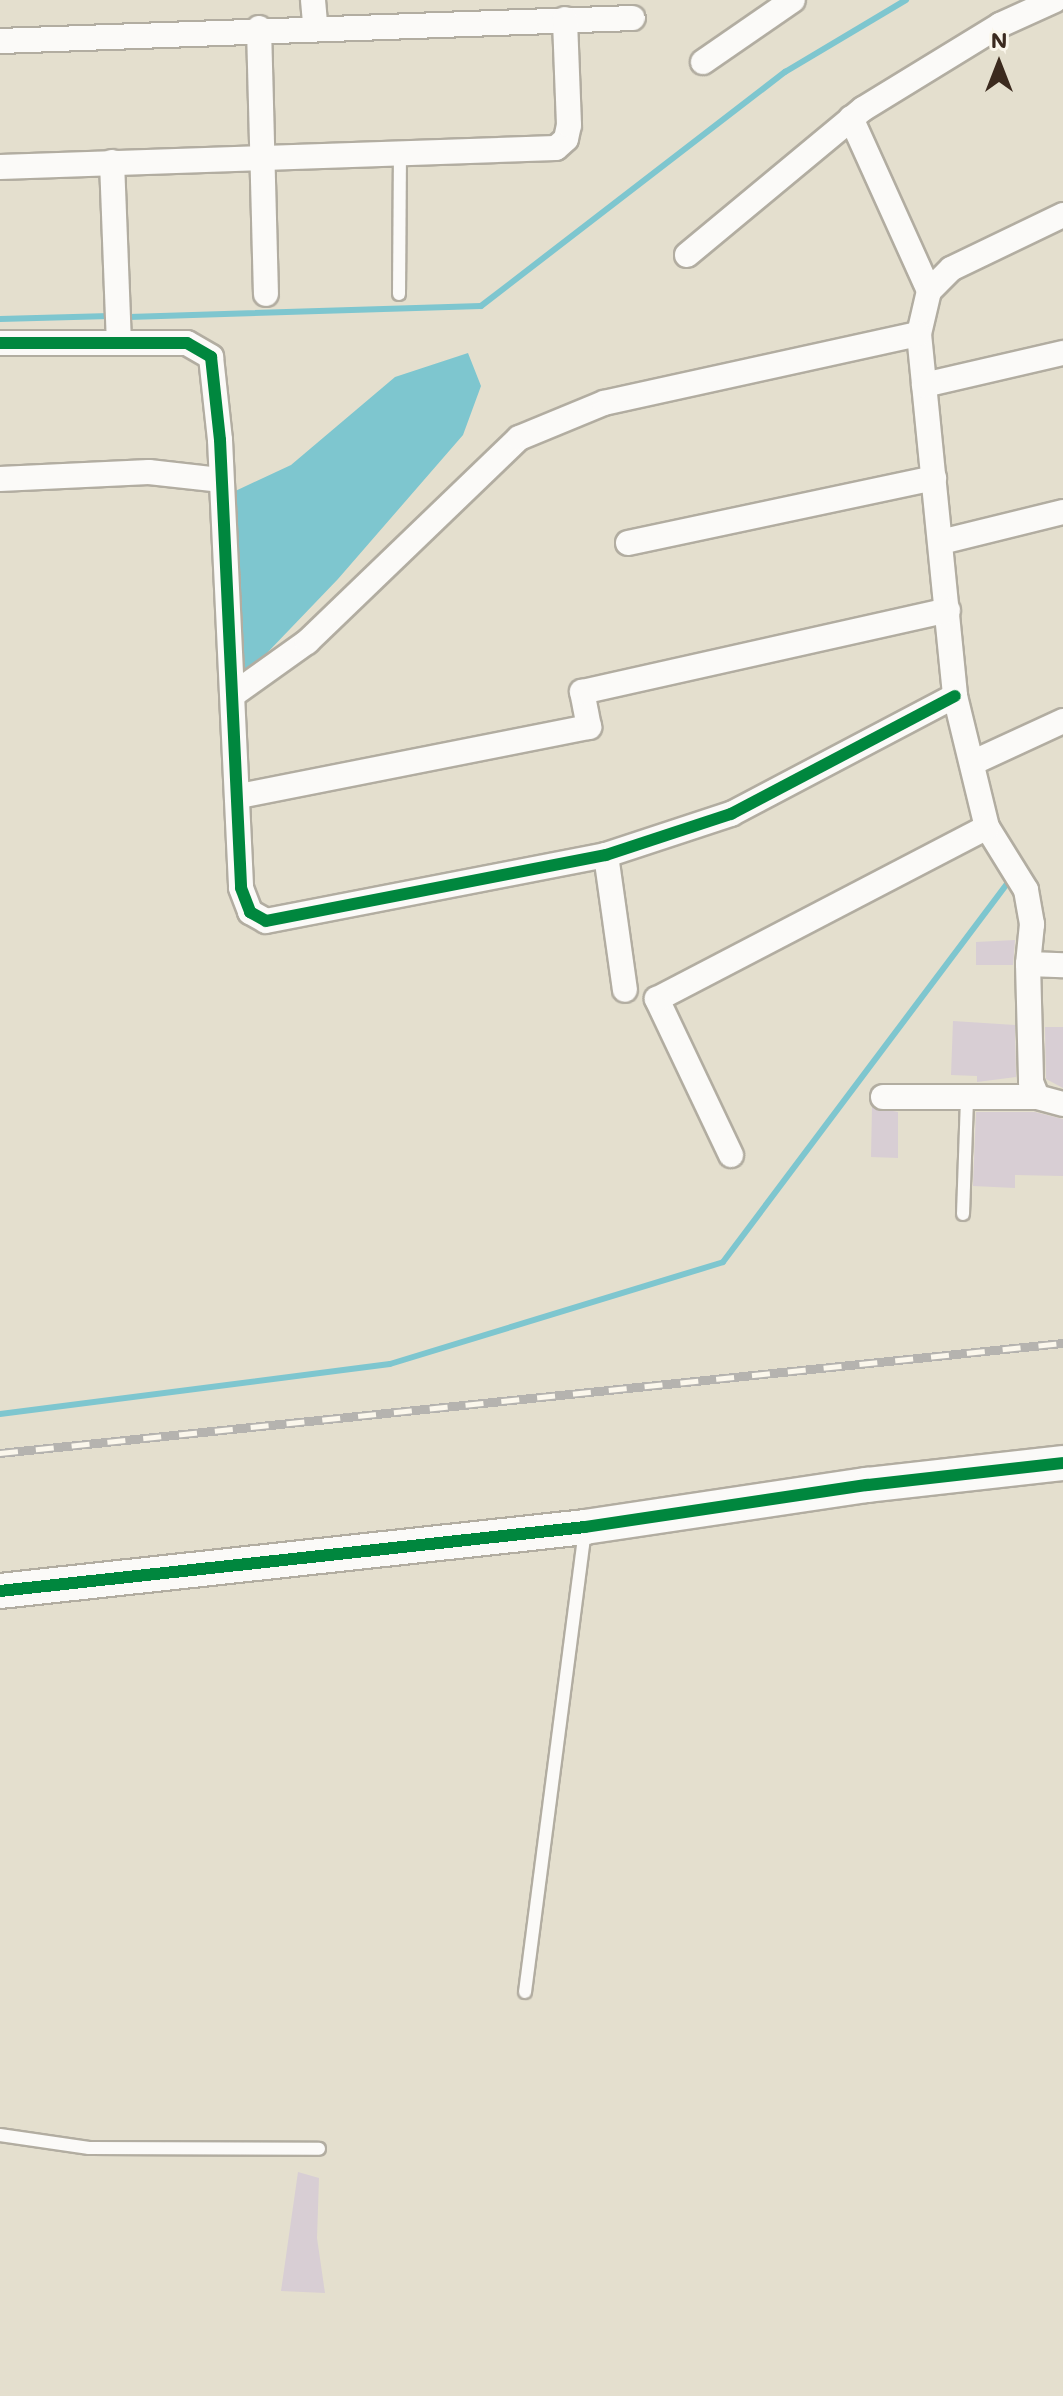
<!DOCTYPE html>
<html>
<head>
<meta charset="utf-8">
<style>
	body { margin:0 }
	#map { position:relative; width:1063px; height:2396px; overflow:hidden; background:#e4dfce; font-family:Mali,sans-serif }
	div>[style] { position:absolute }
	.water>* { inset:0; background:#7ec6cf }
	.stream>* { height:6px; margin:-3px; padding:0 3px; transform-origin:3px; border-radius:3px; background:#7ec6cf }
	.building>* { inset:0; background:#d8ced4 }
	.roads { filter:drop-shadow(2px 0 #b2ada1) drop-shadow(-2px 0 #b2ada1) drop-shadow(0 2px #b2ada1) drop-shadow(0 -2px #b2ada1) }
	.lane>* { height:12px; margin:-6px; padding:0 6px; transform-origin:6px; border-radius:6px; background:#fbfaf8 }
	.street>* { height:24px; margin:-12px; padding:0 12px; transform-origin:12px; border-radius:12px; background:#fbfaf8 }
	.secondary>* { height:34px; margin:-17px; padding:0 17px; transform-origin:17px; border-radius:17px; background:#fbfaf8 }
	.rail>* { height:9px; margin-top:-4.5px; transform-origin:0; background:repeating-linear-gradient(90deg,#fbf7ec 0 18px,#b5b3af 0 36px); box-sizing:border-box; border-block:2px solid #b5b3af }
	.cycleway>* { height:12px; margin:-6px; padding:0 6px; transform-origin:6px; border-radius:6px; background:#00873e }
	span { translate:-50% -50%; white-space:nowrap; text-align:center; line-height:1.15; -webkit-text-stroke:6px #fbf7ec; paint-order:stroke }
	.north { position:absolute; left:959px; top:24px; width:80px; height:80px; -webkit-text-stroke:6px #fbf7ec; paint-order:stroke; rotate:0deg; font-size:22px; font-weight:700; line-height:32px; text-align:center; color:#3b2a1e }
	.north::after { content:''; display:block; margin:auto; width:28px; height:36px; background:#3b2a1e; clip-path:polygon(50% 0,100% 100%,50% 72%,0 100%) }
</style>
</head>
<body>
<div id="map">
	<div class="water">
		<i style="clip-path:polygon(468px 353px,481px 386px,463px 435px,338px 579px,245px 676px,231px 493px,291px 465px,395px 377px)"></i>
	</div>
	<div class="stream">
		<i style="left:129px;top:317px;width:352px;rotate:-1.8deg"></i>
		<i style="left:481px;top:306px;width:384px;rotate:-37.6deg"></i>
		<i style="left:785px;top:72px;width:141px;rotate:-30.8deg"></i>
		<i style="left:0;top:319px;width:110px;rotate:-1.6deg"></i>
		<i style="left:0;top:1414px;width:393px;rotate:-7.3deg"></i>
		<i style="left:390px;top:1364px;width:348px;rotate:-17deg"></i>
		<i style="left:723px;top:1262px;width:479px;rotate:-53.1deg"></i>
	</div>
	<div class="building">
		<i style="clip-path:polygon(1015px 940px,1013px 965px,976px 965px,976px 942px)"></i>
		<i style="clip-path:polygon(953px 1021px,1015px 1025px,1016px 1077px,977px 1082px,977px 1076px,951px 1075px)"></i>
		<i style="clip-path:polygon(1045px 1027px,1063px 1027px,1063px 1088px,1046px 1079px)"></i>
		<i style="clip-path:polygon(872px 1107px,898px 1112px,898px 1158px,871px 1157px)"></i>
		<i style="clip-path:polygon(976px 1112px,1035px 1112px,1063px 1119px,1063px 1176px,1015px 1175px,1015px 1188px,973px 1186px)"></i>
		<i style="clip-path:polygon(298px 2172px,319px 2178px,317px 2238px,325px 2293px,281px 2291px)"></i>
	</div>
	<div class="roads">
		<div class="lane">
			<i style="left:399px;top:294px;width:138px;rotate:-89.6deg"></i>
			<i style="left:963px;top:1214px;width:117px;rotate:-88deg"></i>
			<i style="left:525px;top:1992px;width:466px;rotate:-82.6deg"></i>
			<i style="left:0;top:2135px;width:90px;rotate:8.3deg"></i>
			<i style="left:89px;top:2148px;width:230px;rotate:0.2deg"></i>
		</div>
		<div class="street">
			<i style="left:313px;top:0;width:25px;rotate:85deg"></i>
			<i style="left:259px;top:28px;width:266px;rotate:88.5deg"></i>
			<i style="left:0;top:41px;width:633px;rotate:-2.08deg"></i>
			<i style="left:703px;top:62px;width:109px;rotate:-34.6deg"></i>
			<i style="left:851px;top:118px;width:190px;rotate:65.7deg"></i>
			<i style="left:112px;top:162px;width:180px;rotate:87.8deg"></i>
			<i style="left:0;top:167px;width:556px;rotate:-1.96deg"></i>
			<i style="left:556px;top:148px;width:13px;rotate:-42deg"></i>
			<i style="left:566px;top:139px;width:14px;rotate:-78deg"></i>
			<i style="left:569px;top:125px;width:106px;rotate:-92.2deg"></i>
			<i style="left:1063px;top:215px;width:124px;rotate:154.3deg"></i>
			<i style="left:951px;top:269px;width:31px;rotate:135deg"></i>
			<i style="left:929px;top:291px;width:44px;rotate:103.1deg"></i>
			<i style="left:919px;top:334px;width:364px;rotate:84.3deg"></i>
			<i style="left:955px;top:696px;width:135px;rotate:76.3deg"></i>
			<i style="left:987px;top:827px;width:74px;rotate:58.2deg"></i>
			<i style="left:1026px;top:890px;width:35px;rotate:80deg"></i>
			<i style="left:1032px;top:924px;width:40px;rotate:95.7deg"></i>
			<i style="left:1028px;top:964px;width:118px;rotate:88.5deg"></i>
			<i style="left:1031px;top:1082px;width:16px;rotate:68deg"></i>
			<i style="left:1037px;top:1097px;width:27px;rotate:15deg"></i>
			<i style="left:687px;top:255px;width:229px;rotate:-39.7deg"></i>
			<i style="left:863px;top:109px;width:161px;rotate:-31.5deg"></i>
			<i style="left:1000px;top:25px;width:60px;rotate:-24.4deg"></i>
			<i style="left:0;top:343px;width:187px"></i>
			<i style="left:187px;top:343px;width:28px;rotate:30deg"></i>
			<i style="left:211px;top:357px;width:83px;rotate:83.8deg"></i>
			<i style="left:220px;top:440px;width:448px;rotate:87.3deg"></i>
			<i style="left:241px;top:888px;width:26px;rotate:69deg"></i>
			<i style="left:250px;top:912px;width:18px;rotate:29deg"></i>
			<i style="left:266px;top:921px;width:346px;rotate:-11deg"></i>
			<i style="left:606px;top:855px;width:132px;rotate:-18.2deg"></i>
			<i style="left:731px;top:814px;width:253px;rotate:-27.8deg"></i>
			<i style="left:924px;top:385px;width:143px;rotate:-13deg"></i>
			<i style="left:0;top:479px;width:149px;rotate:-2.7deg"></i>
			<i style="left:149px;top:472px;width:71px;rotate:6.4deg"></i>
			<i style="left:941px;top:542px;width:126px;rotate:-13.8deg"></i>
			<i style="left:628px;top:543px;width:313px;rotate:-12deg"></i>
			<i style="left:234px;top:694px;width:90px;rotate:-35.5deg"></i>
			<i style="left:307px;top:642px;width:294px;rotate:-43.9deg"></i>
			<i style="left:519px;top:438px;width:92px;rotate:-22.4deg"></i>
			<i style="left:604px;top:403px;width:322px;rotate:-12.4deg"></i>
			<i style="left:972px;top:763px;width:100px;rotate:-24.8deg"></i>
			<i style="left:240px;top:796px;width:356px;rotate:-11.2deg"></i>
			<i style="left:589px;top:727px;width:36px;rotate:-101deg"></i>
			<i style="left:582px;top:692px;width:375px;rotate:-12.6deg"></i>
			<i style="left:606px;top:855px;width:136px;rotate:82deg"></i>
			<i style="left:1028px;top:964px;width:35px;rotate:2deg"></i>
			<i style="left:883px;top:1097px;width:154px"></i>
			<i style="left:731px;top:1155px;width:173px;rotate:-115.4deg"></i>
			<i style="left:657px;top:999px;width:372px;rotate:-27.5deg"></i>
		</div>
		<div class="secondary">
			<i style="left:0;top:1591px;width:588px;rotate:-6.24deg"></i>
			<i style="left:585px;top:1527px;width:285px;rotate:-8.5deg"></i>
			<i style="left:867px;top:1485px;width:197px;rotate:-6.4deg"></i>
		</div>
	</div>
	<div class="rail">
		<i style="left:0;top:1453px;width:1069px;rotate:-5.91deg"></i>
	</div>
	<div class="cycleway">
		<i style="left:0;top:343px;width:187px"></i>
		<i style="left:187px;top:343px;width:28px;rotate:30deg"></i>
		<i style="left:211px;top:357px;width:83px;rotate:83.8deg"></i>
		<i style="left:220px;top:440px;width:448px;rotate:87.3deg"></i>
		<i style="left:241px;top:888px;width:26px;rotate:69deg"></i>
		<i style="left:250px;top:912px;width:18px;rotate:29deg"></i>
		<i style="left:266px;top:921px;width:346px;rotate:-11deg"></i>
		<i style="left:606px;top:855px;width:132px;rotate:-18.2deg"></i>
		<i style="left:731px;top:814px;width:253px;rotate:-27.8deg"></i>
		<i style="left:0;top:1591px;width:588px;rotate:-6.24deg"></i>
		<i style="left:585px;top:1527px;width:285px;rotate:-8.5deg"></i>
		<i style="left:867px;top:1485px;width:197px;rotate:-6.4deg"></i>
	</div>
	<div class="north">N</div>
</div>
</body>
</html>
